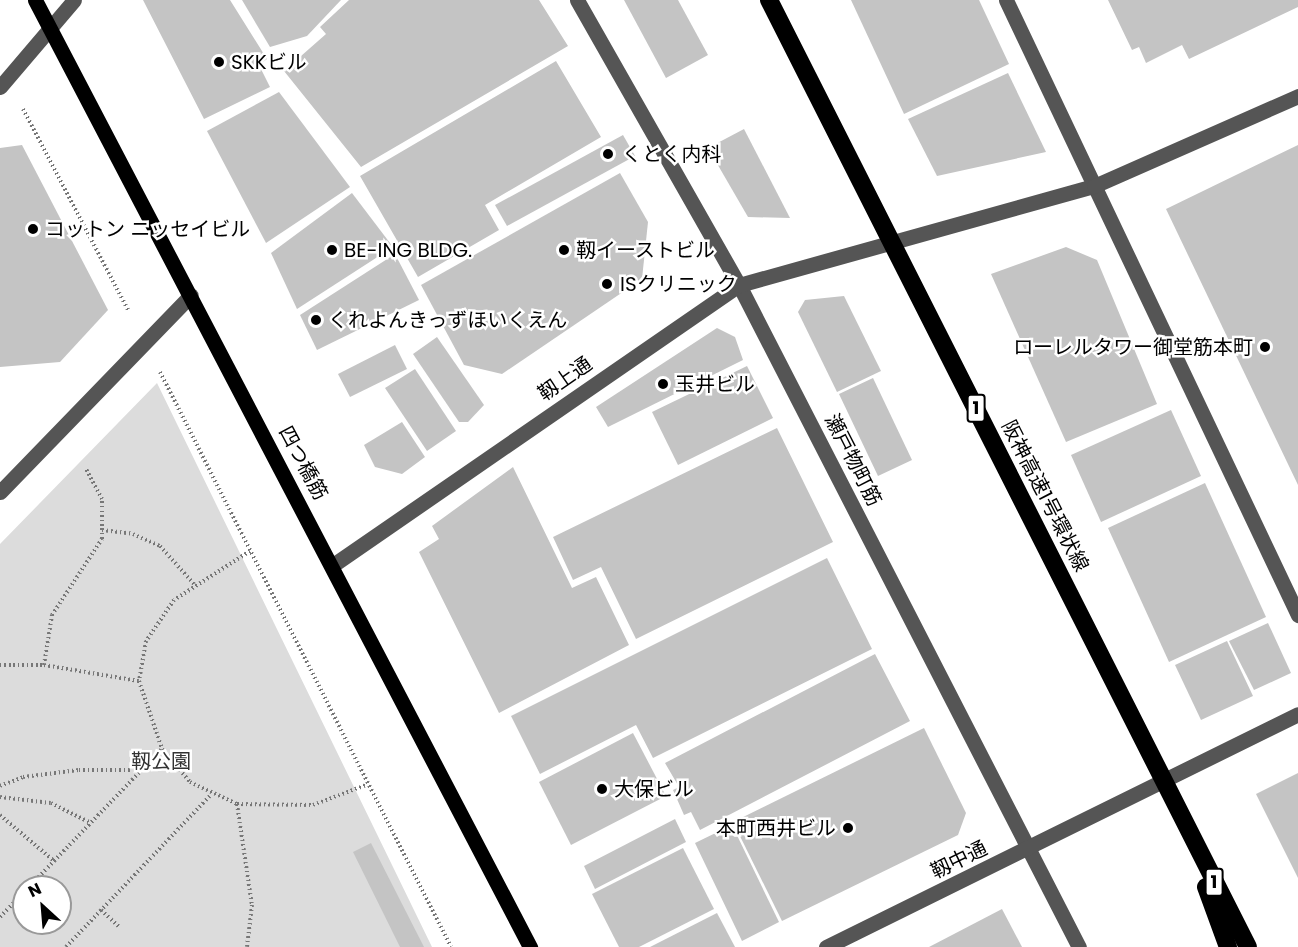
<!DOCTYPE html>
<html>
<head>
<meta charset="utf-8">
<style>
	body { margin:0 }
	#map { position:relative; width:1298px; height:947px; overflow:hidden; background:#fff; font-family:Poppins,"Noto Sans JP",sans-serif }
	div>[style] { position:absolute }
	.green>* { inset:0; background:#dcdcdc }
	.building>* { inset:0; background:#c4c4c4 }
	.path>* { height:4px; margin-top:-2px; transform-origin:0; background:repeating-linear-gradient(90deg,#777 0 1.5px,transparent 0 4.5px) }
	.minor>* { height:15px; margin:-7.5px; padding:0 7.5px; transform-origin:7.5px; border-radius:7.5px; background:#555 }
	.major>* { height:15px; margin:-7.5px; padding:0 7.5px; transform-origin:7.5px; border-radius:7.5px; background:#000 }
	.highway>* { height:18px; margin:-9px; padding:0 9px; transform-origin:9px; border-radius:9px; background:#000 }
	.dots>* { width:16px; height:16px; translate:-50% -50%; box-sizing:border-box; border:3px solid #fff; border-radius:50% }
	span { translate:-50% -50%; white-space:nowrap; text-align:center; line-height:1.15; -webkit-text-stroke:5px #fff; paint-order:stroke }
	.shield-label span { padding:2px 4px; background:#fff; border:2px solid; border-radius:4px; -webkit-text-stroke-width:0 }
	.shield-label { font-size:18px; color:#000; font-weight:700 }
	.poi-label { font-size:20px; color:#000 }
	.left { translate:0 -50%; text-align:left }
	.right { translate:-100% -50%; text-align:right }
	.street-label { font-size:20px; color:#000 }
	.park-label { font-size:20px; color:#333 }
	.north { position:absolute; left:12px; top:875px; width:60px; height:60px; box-sizing:border-box; background:#fff; border:2px solid #999; border-radius:50%; rotate:334deg; font-size:16px; font-weight:700; line-height:24px; text-align:center; color:#000 }
	.north::after { content:''; display:block; margin:auto; width:21px; height:27px; background:#000; clip-path:polygon(50% 0,100% 100%,50% 72%,0 100%) }
</style>
</head>
<body>
<div id="map">
	<div class="green">
		<i style="clip-path:polygon(evenodd,157px 383px,432px 947px,0 947px,0 544px,157px 383px,24px 887px,60px 887px,60px 923px,24px 923px,24px 887px)"></i>
	</div>
	<div class="building">
		<i style="clip-path:polygon(143px 0,230px 0,267px 59px,259px 65px,270px 87px,204px 119px)"></i>
		<i style="clip-path:polygon(242px 0,341px 0,307px 36px,270px 47px)"></i>
		<i style="clip-path:polygon(349px 0,539px 0,568px 46px,361px 167px,284px 71px,326px 34px,320px 27px)"></i>
		<i style="clip-path:polygon(624px 0,678px 0,708px 55px,666px 78px)"></i>
		<i style="clip-path:polygon(851px 0,979px 0,1009px 64px,904px 114px)"></i>
		<i style="clip-path:polygon(1108px 0,1298px 0,1298px 7px,1189px 59px,1182px 45px,1146px 63px,1139px 47px,1132px 50px)"></i>
		<i style="clip-path:polygon(556px 61px,601px 137px,485px 205px,499px 230px,418px 277px,360px 176px)"></i>
		<i style="clip-path:polygon(1008px 73px,1046px 152px,937px 176px,908px 119px)"></i>
		<i style="clip-path:polygon(279px 92px,350px 187px,266px 243px,207px 131px)"></i>
		<i style="clip-path:polygon(744px 129px,790px 218px,748px 217px,708px 148px)"></i>
		<i style="clip-path:polygon(623px 135px,635px 156px,507px 226px,495px 205px)"></i>
		<i style="clip-path:polygon(22px 145px,108px 310px,60px 362px,0 367px,0 148px)"></i>
		<i style="clip-path:polygon(1298px 145px,1298px 485px,1166px 209px)"></i>
		<i style="clip-path:polygon(620px 173px,648px 222px,642px 279px,502px 374px,464px 365px,421px 285px)"></i>
		<i style="clip-path:polygon(352px 193px,393px 247px,297px 309px,271px 253px)"></i>
		<i style="clip-path:polygon(1066px 247px,1097px 260px,1157px 404px,1066px 442px,991px 274px)"></i>
		<i style="clip-path:polygon(395px 254px,419px 300px,317px 350px,300px 315px)"></i>
		<i style="clip-path:polygon(844px 296px,881px 371px,837px 392px,798px 312px,805px 300px)"></i>
		<i style="clip-path:polygon(717px 328px,735px 337px,743px 360px,608px 427px,596px 407px)"></i>
		<i style="clip-path:polygon(437px 337px,484px 405px,468px 422px,459px 422px,413px 354px)"></i>
		<i style="clip-path:polygon(395px 345px,407px 369px,350px 397px,338px 374px)"></i>
		<i style="clip-path:polygon(747px 366px,773px 418px,678px 465px,652px 412px)"></i>
		<i style="clip-path:polygon(415px 369px,456px 431px,427px 451px,385px 388px)"></i>
		<i style="clip-path:polygon(873px 378px,912px 460px,878px 476px,839px 394px)"></i>
		<i style="clip-path:polygon(1171px 410px,1201px 476px,1101px 522px,1071px 455px)"></i>
		<i style="clip-path:polygon(402px 422px,425px 457px,402px 474px,375px 467px,364px 445px)"></i>
		<i style="clip-path:polygon(777px 428px,833px 542px,636px 639px,601px 567px,573px 580px,553px 537px)"></i>
		<i style="clip-path:polygon(513px 467px,572px 588px,596px 577px,629px 645px,499px 713px,419px 552px,439px 539px,432px 526px)"></i>
		<i style="clip-path:polygon(1205px 483px,1266px 617px,1169px 662px,1108px 528px)"></i>
		<i style="clip-path:polygon(827px 558px,872px 649px,653px 758px,636px 725px,540px 774px,511px 716px)"></i>
		<i style="clip-path:polygon(1268px 623px,1291px 673px,1254px 690px,1229px 641px)"></i>
		<i style="clip-path:polygon(1227px 641px,1253px 696px,1201px 720px,1175px 665px)"></i>
		<i style="clip-path:polygon(875px 654px,910px 721px,700px 830px,691px 812px,684px 815px,673px 790px,679px 787px,665px 763px)"></i>
		<i style="clip-path:polygon(924px 728px,966px 813px,958px 835px,782px 921px,733px 822px)"></i>
		<i style="clip-path:polygon(633px 733px,666px 796px,571px 845px,539px 782px)"></i>
		<i style="clip-path:polygon(1298px 773px,1298px 878px,1256px 794px)"></i>
		<i style="clip-path:polygon(675px 819px,686px 842px,595px 889px,584px 866px)"></i>
		<i style="clip-path:polygon(732px 825px,779px 922px,742px 941px,695px 843px)"></i>
		<i style="clip-path:polygon(371px 843px,424px 947px,400px 947px,353px 852px)"></i>
		<i style="clip-path:polygon(683px 848px,714px 909px,639px 947px,619px 947px,592px 894px)"></i>
		<i style="clip-path:polygon(1002px 909px,1022px 947px,929px 947px)"></i>
		<i style="clip-path:polygon(717px 913px,735px 947px,650px 947px)"></i>
	</div>
	<div class="path">
		<i style="left:23px;top:109px;width:229px;rotate:62.4deg"></i>
		<i style="left:160px;top:372px;width:644px;rotate:63.16deg"></i>
		<i style="left:102px;top:530px;width:31px;rotate:7deg"></i>
		<i style="left:133px;top:534px;width:30px;rotate:24deg"></i>
		<i style="left:160px;top:546px;width:51px;rotate:48.2deg"></i>
		<i style="left:250px;top:551px;width:90px;rotate:147.2deg"></i>
		<i style="left:174px;top:600px;width:50px;rotate:124.3deg"></i>
		<i style="left:146px;top:641px;width:41px;rotate:99.9deg"></i>
		<i style="left:139px;top:681px;width:72px;rotate:71.3deg"></i>
		<i style="left:162px;top:749px;width:43px;rotate:49.7deg"></i>
		<i style="left:190px;top:782px;width:52px;rotate:25.1deg"></i>
		<i style="left:237px;top:804px;width:76px;rotate:0.8deg"></i>
		<i style="left:313px;top:805px;width:57px;rotate:-20.7deg"></i>
		<i style="left:0;top:665px;width:44px"></i>
		<i style="left:44px;top:665px;width:96px;rotate:9.6deg"></i>
		<i style="left:44px;top:665px;width:51px;rotate:-80.9deg"></i>
		<i style="left:52px;top:615px;width:91px;rotate:-56.7deg"></i>
		<i style="left:102px;top:539px;width:40px;rotate:-90deg"></i>
		<i style="left:102px;top:499px;width:34px;rotate:-118deg"></i>
		<i style="left:0;top:786px;width:25px;rotate:-21deg"></i>
		<i style="left:23px;top:777px;width:56px;rotate:-7.1deg"></i>
		<i style="left:79px;top:770px;width:64px"></i>
		<i style="left:0;top:797px;width:51px;rotate:6.7deg"></i>
		<i style="left:51px;top:803px;width:45px;rotate:26.6deg"></i>
		<i style="left:237px;top:804px;width:102px;rotate:81.6deg"></i>
		<i style="left:252px;top:905px;width:42px;rotate:96.8deg"></i>
		<i style="left:0;top:815px;width:71px;rotate:40.4deg"></i>
		<i style="left:29px;top:887px;width:192px;rotate:-46.1deg"></i>
		<i style="left:101px;top:910px;width:25px;rotate:43deg"></i>
		<i style="left:0;top:917px;width:35px;rotate:-46deg"></i>
		<i style="left:66px;top:947px;width:210px;rotate:-46.4deg"></i>
	</div>
	<div class="minor">
		<i style="left:577px;top:0;width:328px;rotate:60.4deg"></i>
		<i style="left:739px;top:285px;width:744px;rotate:62.82deg"></i>
		<i style="left:1006px;top:0;width:681px;rotate:64.6deg"></i>
		<i style="left:0;top:87px;width:114px;rotate:-49.6deg"></i>
		<i style="left:0;top:492px;width:274px;rotate:-45.9deg"></i>
		<i style="left:333px;top:565px;width:493px;rotate:-34.6deg"></i>
		<i style="left:739px;top:285px;width:369px;rotate:-15.6deg"></i>
		<i style="left:1094px;top:186px;width:223px;rotate:-23.8deg"></i>
		<i style="left:826px;top:947px;width:526px;rotate:-26.27deg"></i>
	</div>
	<div class="major">
		<i style="left:35px;top:0;width:1069px;rotate:62.4deg"></i>
	</div>
	<div class="highway">
		<i style="left:769px;top:0;width:1061px;rotate:63.17deg"></i>
		<i style="left:1206px;top:887px;width:64px;rotate:69.9deg"></i>
	</div>
	<div class="dots">
		<i style="left:219px;top:62px;background:#000"></i>
		<i style="left:608px;top:154px;background:#000"></i>
		<i style="left:33px;top:229px;background:#000"></i>
		<i style="left:332px;top:250px;background:#000"></i>
		<i style="left:564px;top:250px;background:#000"></i>
		<i style="left:607px;top:284px;background:#000"></i>
		<i style="left:316px;top:320px;background:#000"></i>
		<i style="left:1265px;top:347px;background:#000"></i>
		<i style="left:663px;top:384px;background:#000"></i>
		<i style="left:602px;top:789px;background:#000"></i>
		<i style="left:848px;top:828px;background:#000"></i>
	</div>
	<div class="shield-label">
		<span style="left:976px;top:408px">1</span>
		<span style="left:1214px;top:882px">1</span>
	</div>
	<div class="poi-label">
		<span class="left" style="left:231px;top:62px">SKKビル</span>
		<span class="left" style="left:622px;top:154px">くとく内科</span>
		<span class="left" style="left:45px;top:229px">コットン ニッセイビル</span>
		<span class="left" style="left:344px;top:250px">BE-ING BLDG.</span>
		<span class="left" style="left:576px;top:250px">靱イーストビル</span>
		<span class="left" style="left:620px;top:284px">ISクリニック</span>
		<span class="left" style="left:328px;top:320px">くれよんきっずほいくえん</span>
		<span class="right" style="left:1253px;top:347px">ローレルタワー御堂筋本町</span>
		<span class="left" style="left:675px;top:384px">玉井ビル</span>
		<span class="left" style="left:614px;top:789px">大保ビル</span>
		<span class="right" style="left:836px;top:828px">本町西井ビル</span>
	</div>
	<div class="street-label">
		<span style="left:565px;top:379px;rotate:-35deg">靱上通</span>
		<span style="left:853px;top:460px;rotate:63deg">瀬戸物町筋</span>
		<span style="left:303px;top:463px;rotate:62deg">四つ橋筋</span>
		<span style="left:1045px;top:496px;rotate:63deg">阪神高速1号環状線</span>
		<span style="left:959px;top:860px;rotate:-26deg">靱中通</span>
	</div>
	<div class="park-label">
		<span style="left:161px;top:761px">靱公園</span>
	</div>
	<div class="north">N</div>
</div>
</body>
</html>
